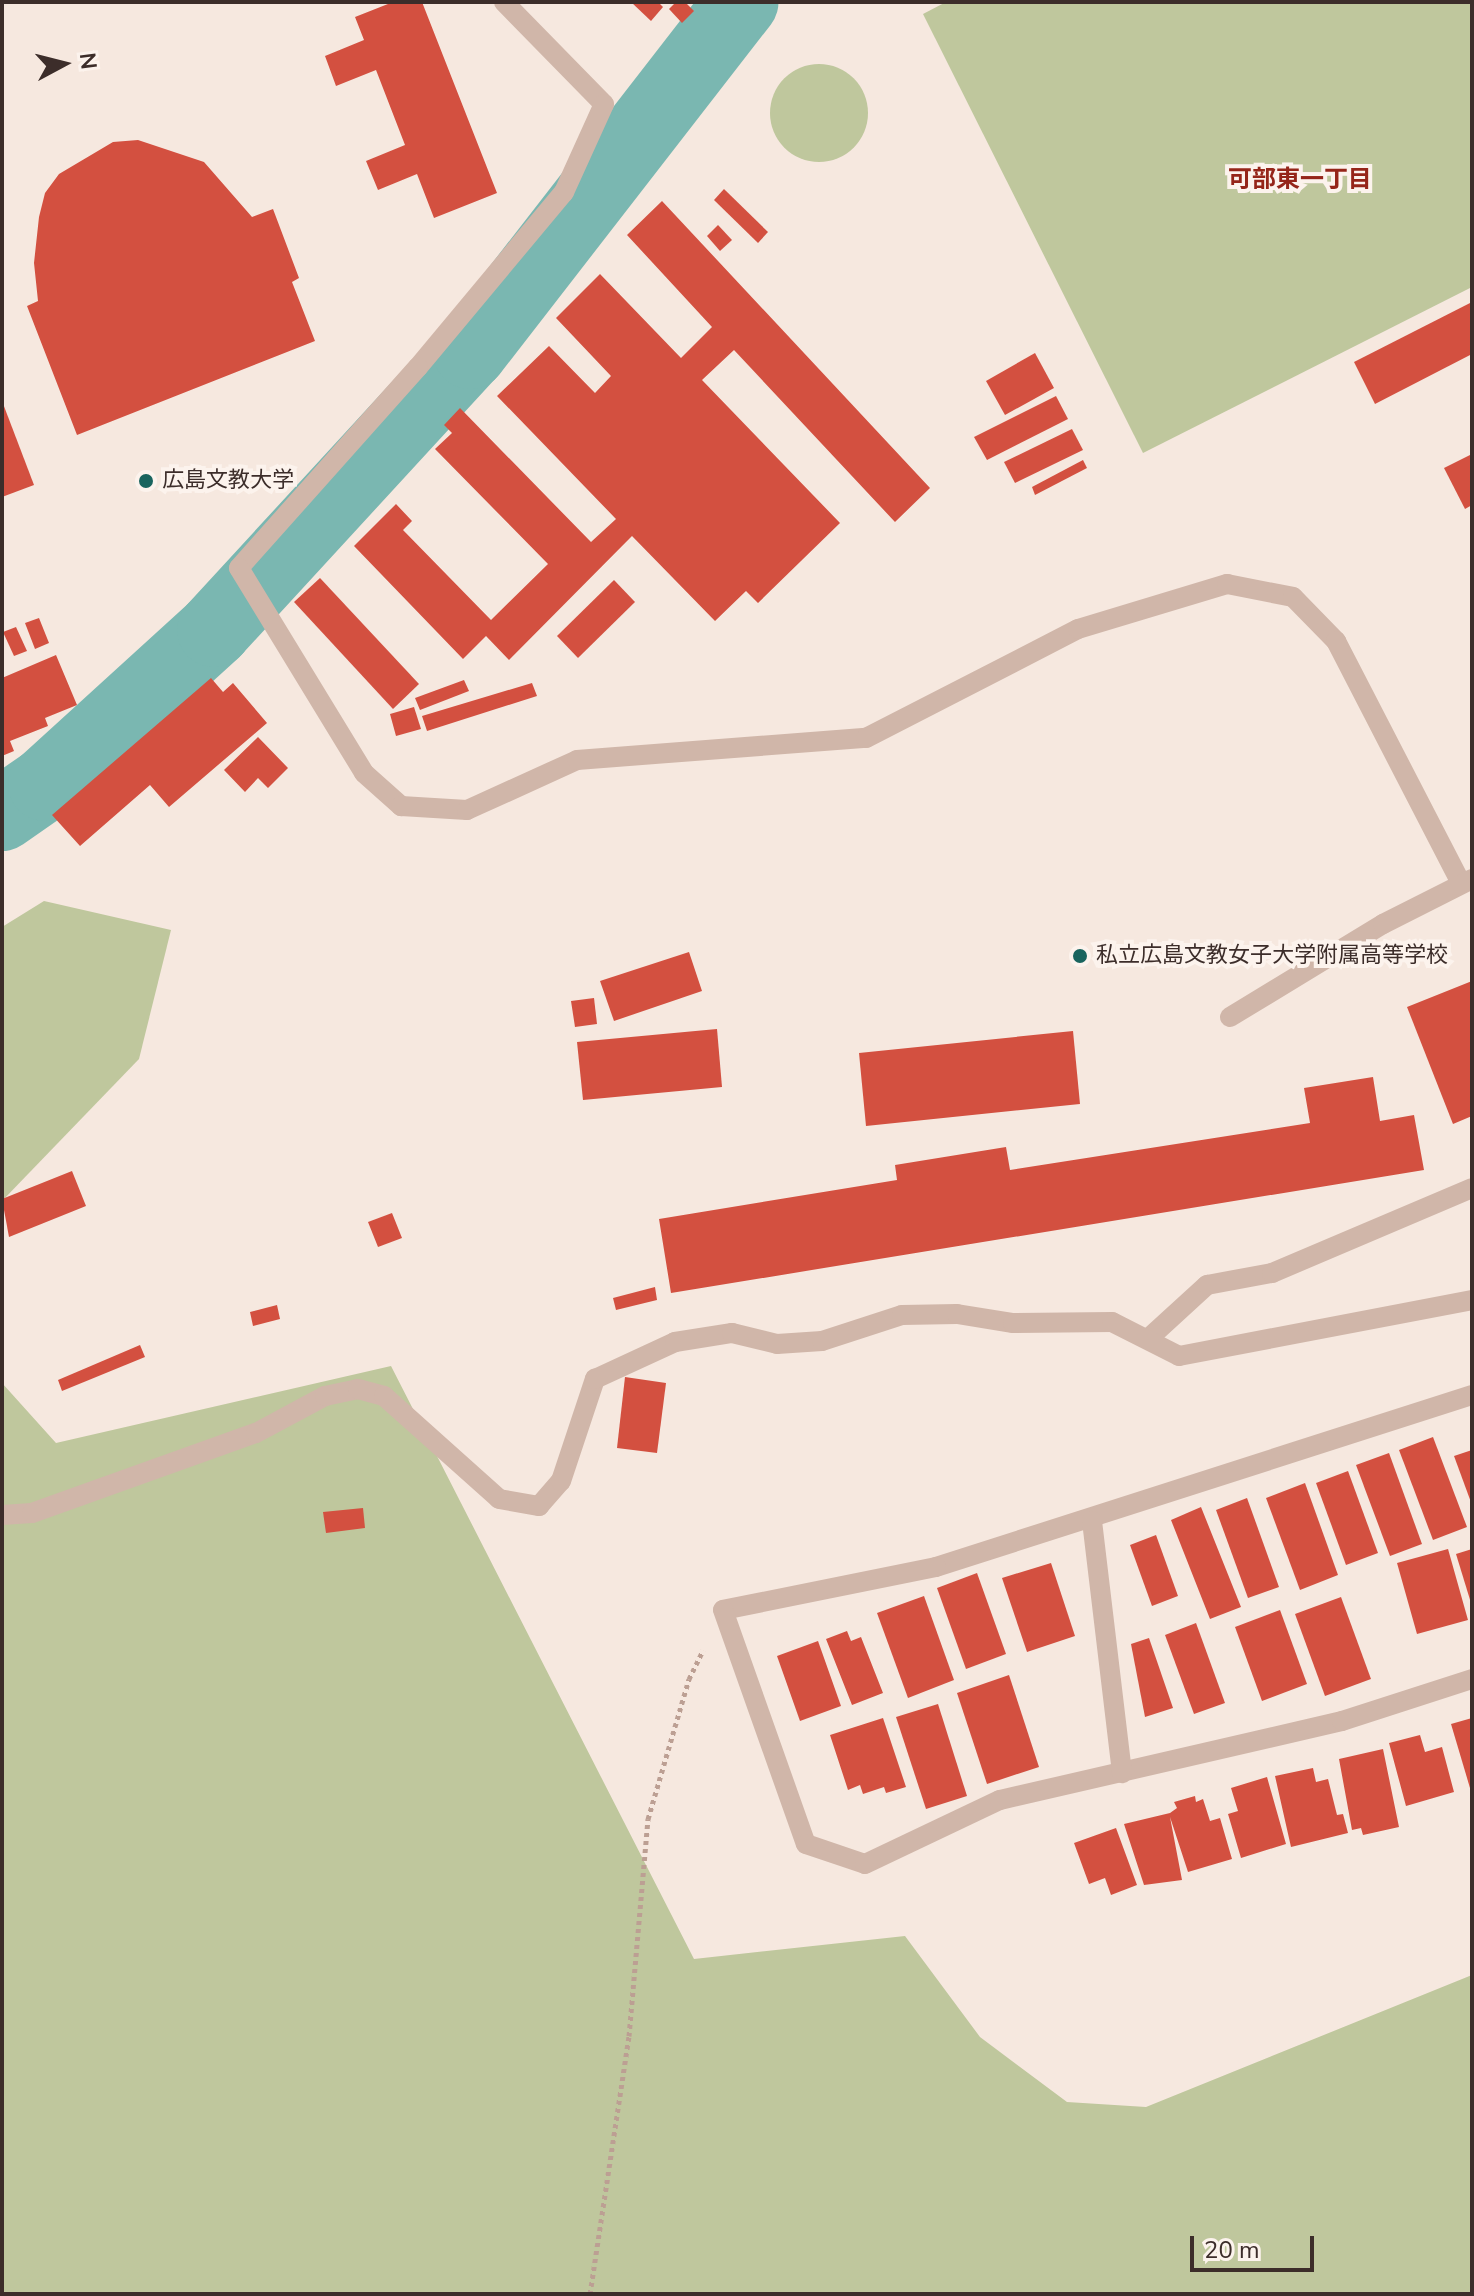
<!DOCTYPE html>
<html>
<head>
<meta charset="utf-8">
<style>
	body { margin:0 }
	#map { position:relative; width:1474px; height:2296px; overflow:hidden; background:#f6e8df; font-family:"Nunito Sans","Noto Sans JP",sans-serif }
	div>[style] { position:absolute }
	.green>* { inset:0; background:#bfc79d }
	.round { border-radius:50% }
	.river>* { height:74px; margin:-37px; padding:0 37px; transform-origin:37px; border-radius:37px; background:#7ab7b1 }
	.building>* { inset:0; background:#d35040 }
	.path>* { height:5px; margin-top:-2.5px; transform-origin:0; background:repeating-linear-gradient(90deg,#bc9f93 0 4px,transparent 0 8px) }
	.minor>* { height:20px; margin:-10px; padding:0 10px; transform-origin:10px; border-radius:10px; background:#d0b6a9 }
	.dots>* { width:22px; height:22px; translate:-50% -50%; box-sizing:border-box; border:4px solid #fcf3ed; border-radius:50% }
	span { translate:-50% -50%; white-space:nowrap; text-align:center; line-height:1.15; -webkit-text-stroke:8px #fcf3ed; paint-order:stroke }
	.poi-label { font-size:22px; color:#3c2d2a }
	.left { translate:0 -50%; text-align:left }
	.neighbourhood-label { font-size:24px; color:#952519; font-weight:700 }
	.frame { position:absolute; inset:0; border:4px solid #3c2d2a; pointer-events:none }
	.north { position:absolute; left:24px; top:24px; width:80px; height:80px; -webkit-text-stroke:6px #fcf3ed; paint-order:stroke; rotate:83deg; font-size:22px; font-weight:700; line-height:32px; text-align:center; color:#3c2d2a }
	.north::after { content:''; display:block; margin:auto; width:28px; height:36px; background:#3c2d2a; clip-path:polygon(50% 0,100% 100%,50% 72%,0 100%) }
	.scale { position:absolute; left:1190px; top:2236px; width:124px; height:36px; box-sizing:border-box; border:4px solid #3c2d2a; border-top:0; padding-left:10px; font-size:24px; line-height:28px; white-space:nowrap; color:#3c2d2a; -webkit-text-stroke:6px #fcf3ed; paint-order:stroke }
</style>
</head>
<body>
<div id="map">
	<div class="green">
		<i style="clip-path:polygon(946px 2px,1472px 2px,1472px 287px,1143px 453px,923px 14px)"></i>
		<i class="round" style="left:770px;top:64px;width:98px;height:98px"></i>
		<i style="clip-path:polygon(44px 901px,171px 930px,139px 1059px,2px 1201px,2px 927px)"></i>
		<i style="clip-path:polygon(391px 1366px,694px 1959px,905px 1936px,980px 2037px,1067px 2102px,1146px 2107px,1472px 1975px,1472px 2294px,2px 2294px,2px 1383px,56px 1443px)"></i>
	</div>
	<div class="river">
		<i style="left:2px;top:814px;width:52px;rotate:-34.9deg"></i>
		<i style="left:45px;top:784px;width:229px;rotate:-42.3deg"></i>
		<i style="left:214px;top:630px;width:378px;rotate:-47.4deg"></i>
		<i style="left:470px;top:352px;width:443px;rotate:-52.2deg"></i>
	</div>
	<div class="building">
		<i style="clip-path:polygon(393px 2px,422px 2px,497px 193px,434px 218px,417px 174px,378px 190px,366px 161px,405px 145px,376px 70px,336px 86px,325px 56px,364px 40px,355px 17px)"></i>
		<i style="clip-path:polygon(631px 2px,658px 2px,663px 7px,651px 21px)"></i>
		<i style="clip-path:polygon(676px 2px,685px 2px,694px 11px,682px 23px,669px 9px)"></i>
		<i style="clip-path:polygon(138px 140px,204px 162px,252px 217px,273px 209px,299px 278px,292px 282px,315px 341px,77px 435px,27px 306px,38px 301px,34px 263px,39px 217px,45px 193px,59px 174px,113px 142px)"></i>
		<i style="clip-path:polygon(724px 189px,768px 232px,758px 243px,714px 200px)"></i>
		<i style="clip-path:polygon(662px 201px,930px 488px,895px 522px,734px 350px,702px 380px,840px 523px,758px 603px,746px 591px,715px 621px,632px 536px,509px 660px,486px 636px,463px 659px,354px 546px,396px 504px,412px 521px,403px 530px,491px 620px,548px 564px,435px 449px,452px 433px,444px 425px,460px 408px,591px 542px,616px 519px,497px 396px,549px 346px,595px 393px,611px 376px,556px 318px,600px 274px,681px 358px,712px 327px,627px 235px)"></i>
		<i style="clip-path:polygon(718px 225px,732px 240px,720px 251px,707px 236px)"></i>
		<i style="clip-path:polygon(1472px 302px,1472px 354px,1375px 404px,1354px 362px)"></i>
		<i style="clip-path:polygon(1035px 353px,1054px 388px,1005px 415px,986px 381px)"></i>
		<i style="clip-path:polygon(1056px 396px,1068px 419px,987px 460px,974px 437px)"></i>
		<i style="clip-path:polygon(2px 401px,34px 485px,2px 497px)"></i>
		<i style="clip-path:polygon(1072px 429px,1083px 450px,1015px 483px,1004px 462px)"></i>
		<i style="clip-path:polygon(1472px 454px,1472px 505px,1465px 509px,1444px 468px)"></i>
		<i style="clip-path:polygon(1083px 460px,1087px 468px,1035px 495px,1032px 487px)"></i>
		<i style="clip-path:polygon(320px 578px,419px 684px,393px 709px,294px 602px)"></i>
		<i style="clip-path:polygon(614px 580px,635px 602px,578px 658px,557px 636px)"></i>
		<i style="clip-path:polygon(39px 618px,49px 643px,35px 649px,25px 623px)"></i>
		<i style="clip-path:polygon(16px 627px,27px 651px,14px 656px,3px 632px)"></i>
		<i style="clip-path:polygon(56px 655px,77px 705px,45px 718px,48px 726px,10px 741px,14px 751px,2px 756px,2px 678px)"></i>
		<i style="clip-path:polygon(211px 678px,223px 692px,233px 683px,267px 723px,169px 807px,150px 785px,80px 846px,52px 815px)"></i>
		<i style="clip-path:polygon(464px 680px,469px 691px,420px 710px,415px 698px)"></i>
		<i style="clip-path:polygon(532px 683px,537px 696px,427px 731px,422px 716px)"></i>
		<i style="clip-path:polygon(414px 707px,421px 729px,396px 736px,390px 714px)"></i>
		<i style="clip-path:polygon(258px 737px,288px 768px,268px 788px,258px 778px,245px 792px,224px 770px)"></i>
		<i style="clip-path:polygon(689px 952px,702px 991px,614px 1021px,600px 981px)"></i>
		<i style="clip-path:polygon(1472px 981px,1472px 1116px,1453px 1124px,1407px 1007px)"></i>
		<i style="clip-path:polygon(594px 998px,597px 1024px,575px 1027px,571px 1001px)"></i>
		<i style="clip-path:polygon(717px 1029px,722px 1087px,583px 1100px,577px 1042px)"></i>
		<i style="clip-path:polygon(1073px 1031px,1080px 1104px,866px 1126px,859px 1053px)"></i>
		<i style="clip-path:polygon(1373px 1077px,1380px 1121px,1414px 1115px,1424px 1170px,671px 1293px,659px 1219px,897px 1180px,895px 1165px,1006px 1147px,1010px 1170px,1310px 1123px,1304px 1088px)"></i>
		<i style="clip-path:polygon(72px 1171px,86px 1206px,9px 1237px,2px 1199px)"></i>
		<i style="clip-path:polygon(392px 1213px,402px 1238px,378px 1247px,368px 1222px)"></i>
		<i style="clip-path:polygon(655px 1287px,657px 1300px,616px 1310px,613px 1298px)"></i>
		<i style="clip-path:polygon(277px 1305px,280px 1319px,253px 1326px,250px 1312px)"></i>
		<i style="clip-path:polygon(140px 1345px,145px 1357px,62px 1391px,58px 1380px)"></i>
		<i style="clip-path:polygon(625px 1377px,666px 1383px,657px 1453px,617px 1448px)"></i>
		<i style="clip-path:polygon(1433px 1437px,1467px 1527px,1433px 1540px,1399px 1450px)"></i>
		<i style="clip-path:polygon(1472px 1450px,1472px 1505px,1454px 1456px)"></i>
		<i style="clip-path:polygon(1389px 1453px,1422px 1544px,1390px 1556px,1356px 1465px)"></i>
		<i style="clip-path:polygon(1348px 1471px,1378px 1553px,1346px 1565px,1316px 1483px)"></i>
		<i style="clip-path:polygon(1305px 1483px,1338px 1575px,1300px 1590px,1266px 1498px)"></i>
		<i style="clip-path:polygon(1247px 1498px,1279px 1587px,1248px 1598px,1216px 1510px)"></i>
		<i style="clip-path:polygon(1201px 1507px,1241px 1607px,1210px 1619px,1171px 1520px)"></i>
		<i style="clip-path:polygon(363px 1508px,365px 1528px,326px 1533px,323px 1512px)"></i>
		<i style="clip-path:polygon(1156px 1535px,1178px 1596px,1152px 1606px,1130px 1545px)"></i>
		<i style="clip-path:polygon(1448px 1549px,1468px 1620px,1417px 1634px,1397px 1563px)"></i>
		<i style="clip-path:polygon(1472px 1549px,1472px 1603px,1471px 1603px,1456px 1554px)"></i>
		<i style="clip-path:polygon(1051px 1563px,1075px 1636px,1027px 1652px,1002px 1578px)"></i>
		<i style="clip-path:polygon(977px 1573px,1006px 1654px,966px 1669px,937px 1588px)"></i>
		<i style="clip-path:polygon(924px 1596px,954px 1680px,908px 1698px,877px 1613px)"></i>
		<i style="clip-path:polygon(1341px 1597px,1371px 1679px,1325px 1696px,1295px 1614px)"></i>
		<i style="clip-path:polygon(1280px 1610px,1307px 1684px,1262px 1701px,1235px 1627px)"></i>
		<i style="clip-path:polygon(1196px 1623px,1225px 1703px,1194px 1714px,1165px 1635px)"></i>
		<i style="clip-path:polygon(847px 1631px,851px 1641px,861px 1637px,883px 1693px,852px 1705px,826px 1639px)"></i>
		<i style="clip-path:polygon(1149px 1638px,1173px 1708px,1145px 1717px,1131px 1644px)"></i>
		<i style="clip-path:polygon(818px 1641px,841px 1706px,800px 1721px,777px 1656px)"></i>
		<i style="clip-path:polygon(1009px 1675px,1039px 1767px,987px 1784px,957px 1693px)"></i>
		<i style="clip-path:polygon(938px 1704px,967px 1796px,926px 1809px,896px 1717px)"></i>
		<i style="clip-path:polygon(883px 1718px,906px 1787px,886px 1793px,884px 1787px,863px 1794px,860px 1785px,848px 1790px,830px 1735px)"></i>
		<i style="clip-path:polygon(1472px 1718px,1472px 1787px,1470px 1788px,1451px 1724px)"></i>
		<i style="clip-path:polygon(1420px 1735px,1425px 1752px,1442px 1747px,1454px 1792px,1406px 1806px,1389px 1743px)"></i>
		<i style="clip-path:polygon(1383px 1749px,1399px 1827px,1363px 1835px,1361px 1828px,1352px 1830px,1339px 1759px)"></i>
		<i style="clip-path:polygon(1313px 1768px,1316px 1782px,1328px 1779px,1337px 1815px,1343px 1814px,1348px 1833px,1291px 1847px,1275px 1776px)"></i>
		<i style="clip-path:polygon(1267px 1777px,1286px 1844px,1241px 1858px,1228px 1814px,1238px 1811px,1231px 1788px)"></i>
		<i style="clip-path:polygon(1195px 1796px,1196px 1802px,1203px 1799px,1210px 1821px,1220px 1818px,1232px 1859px,1188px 1872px,1170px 1817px,1182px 1880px,1144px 1885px,1124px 1824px,1170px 1813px,1177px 1808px,1174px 1802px)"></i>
		<i style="clip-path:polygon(1116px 1828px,1137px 1885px,1111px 1895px,1105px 1878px,1089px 1884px,1074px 1843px)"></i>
	</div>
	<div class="path">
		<i style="left:590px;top:2294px;width:261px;rotate:-81.4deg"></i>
		<i style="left:629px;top:2036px;width:218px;rotate:-85deg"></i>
		<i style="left:648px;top:1819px;width:146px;rotate:-73.7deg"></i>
		<i style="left:689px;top:1679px;width:32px;rotate:-64deg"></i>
	</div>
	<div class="minor">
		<i style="left:504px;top:2px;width:143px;rotate:45.6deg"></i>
		<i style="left:604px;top:104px;width:97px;rotate:114.4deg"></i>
		<i style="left:564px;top:192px;width:228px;rotate:129.8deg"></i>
		<i style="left:418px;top:367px;width:269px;rotate:131.7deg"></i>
		<i style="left:239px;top:568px;width:240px;rotate:58.6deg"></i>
		<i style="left:364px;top:773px;width:50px;rotate:41.7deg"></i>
		<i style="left:401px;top:806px;width:66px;rotate:3.5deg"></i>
		<i style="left:467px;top:810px;width:121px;rotate:-24.4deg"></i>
		<i style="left:577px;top:760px;width:290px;rotate:-4.4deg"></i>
		<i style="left:866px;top:738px;width:238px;rotate:-27.2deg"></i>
		<i style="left:1078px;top:629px;width:156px;rotate:-16.8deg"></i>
		<i style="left:1227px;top:584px;width:67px;rotate:11.1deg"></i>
		<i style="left:1293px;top:597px;width:62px;rotate:45.7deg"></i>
		<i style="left:1336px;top:641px;width:272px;rotate:62.7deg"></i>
		<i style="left:1230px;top:1017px;width:179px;rotate:-31.3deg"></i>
		<i style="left:1383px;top:924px;width:100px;rotate:-26.8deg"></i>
		<i style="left:1149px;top:1338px;width:79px;rotate:-42.4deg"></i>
		<i style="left:1207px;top:1285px;width:66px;rotate:-10.5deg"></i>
		<i style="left:1272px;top:1273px;width:217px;rotate:-23deg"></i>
		<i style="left:1472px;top:1395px;width:563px;rotate:162.21deg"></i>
		<i style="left:936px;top:1567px;width:217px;rotate:168.6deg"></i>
		<i style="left:723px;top:1610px;width:248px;rotate:70.5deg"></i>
		<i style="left:806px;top:1844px;width:62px;rotate:18.7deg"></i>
		<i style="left:865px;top:1864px;width:149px;rotate:-25.4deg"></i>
		<i style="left:1000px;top:1800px;width:351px;rotate:-13deg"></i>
		<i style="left:1342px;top:1721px;width:137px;rotate:-17.9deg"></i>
		<i style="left:2px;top:1515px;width:30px;rotate:-4deg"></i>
		<i style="left:32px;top:1513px;width:238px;rotate:-19.7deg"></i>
		<i style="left:256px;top:1433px;width:78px;rotate:-28.2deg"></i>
		<i style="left:325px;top:1396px;width:34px;rotate:-12deg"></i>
		<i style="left:358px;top:1389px;width:27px;rotate:15deg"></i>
		<i style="left:384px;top:1396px;width:154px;rotate:41.8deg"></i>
		<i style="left:499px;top:1499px;width:41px;rotate:9.9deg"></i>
		<i style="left:539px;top:1506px;width:33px;rotate:-49deg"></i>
		<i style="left:561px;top:1481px;width:108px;rotate:-71.6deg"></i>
		<i style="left:595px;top:1379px;width:88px;rotate:-24.8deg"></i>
		<i style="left:675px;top:1342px;width:58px;rotate:-9deg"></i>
		<i style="left:732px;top:1333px;width:46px;rotate:13.7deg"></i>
		<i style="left:777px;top:1344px;width:45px;rotate:-3.8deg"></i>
		<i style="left:822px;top:1341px;width:84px;rotate:-18deg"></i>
		<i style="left:902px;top:1315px;width:55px;rotate:-1deg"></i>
		<i style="left:957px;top:1314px;width:57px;rotate:9.1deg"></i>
		<i style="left:1013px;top:1323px;width:99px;rotate:-0.6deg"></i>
		<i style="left:1112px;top:1322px;width:75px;rotate:26.9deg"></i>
		<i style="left:1179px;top:1356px;width:298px;rotate:-10.8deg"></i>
		<i style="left:1092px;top:1521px;width:254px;rotate:83.2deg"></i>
	</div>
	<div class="dots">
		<i style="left:146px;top:481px;background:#19645e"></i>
		<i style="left:1080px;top:956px;background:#19645e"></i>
	</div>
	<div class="poi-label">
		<span class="left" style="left:162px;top:481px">広島文教大学</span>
		<span class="left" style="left:1096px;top:956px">私立広島文教女子大学附属高等学校</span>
	</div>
	<div class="neighbourhood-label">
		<span style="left:1300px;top:180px">可部東一丁目</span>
	</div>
	<div class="frame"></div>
	<div class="north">N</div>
	<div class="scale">20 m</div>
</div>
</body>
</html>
